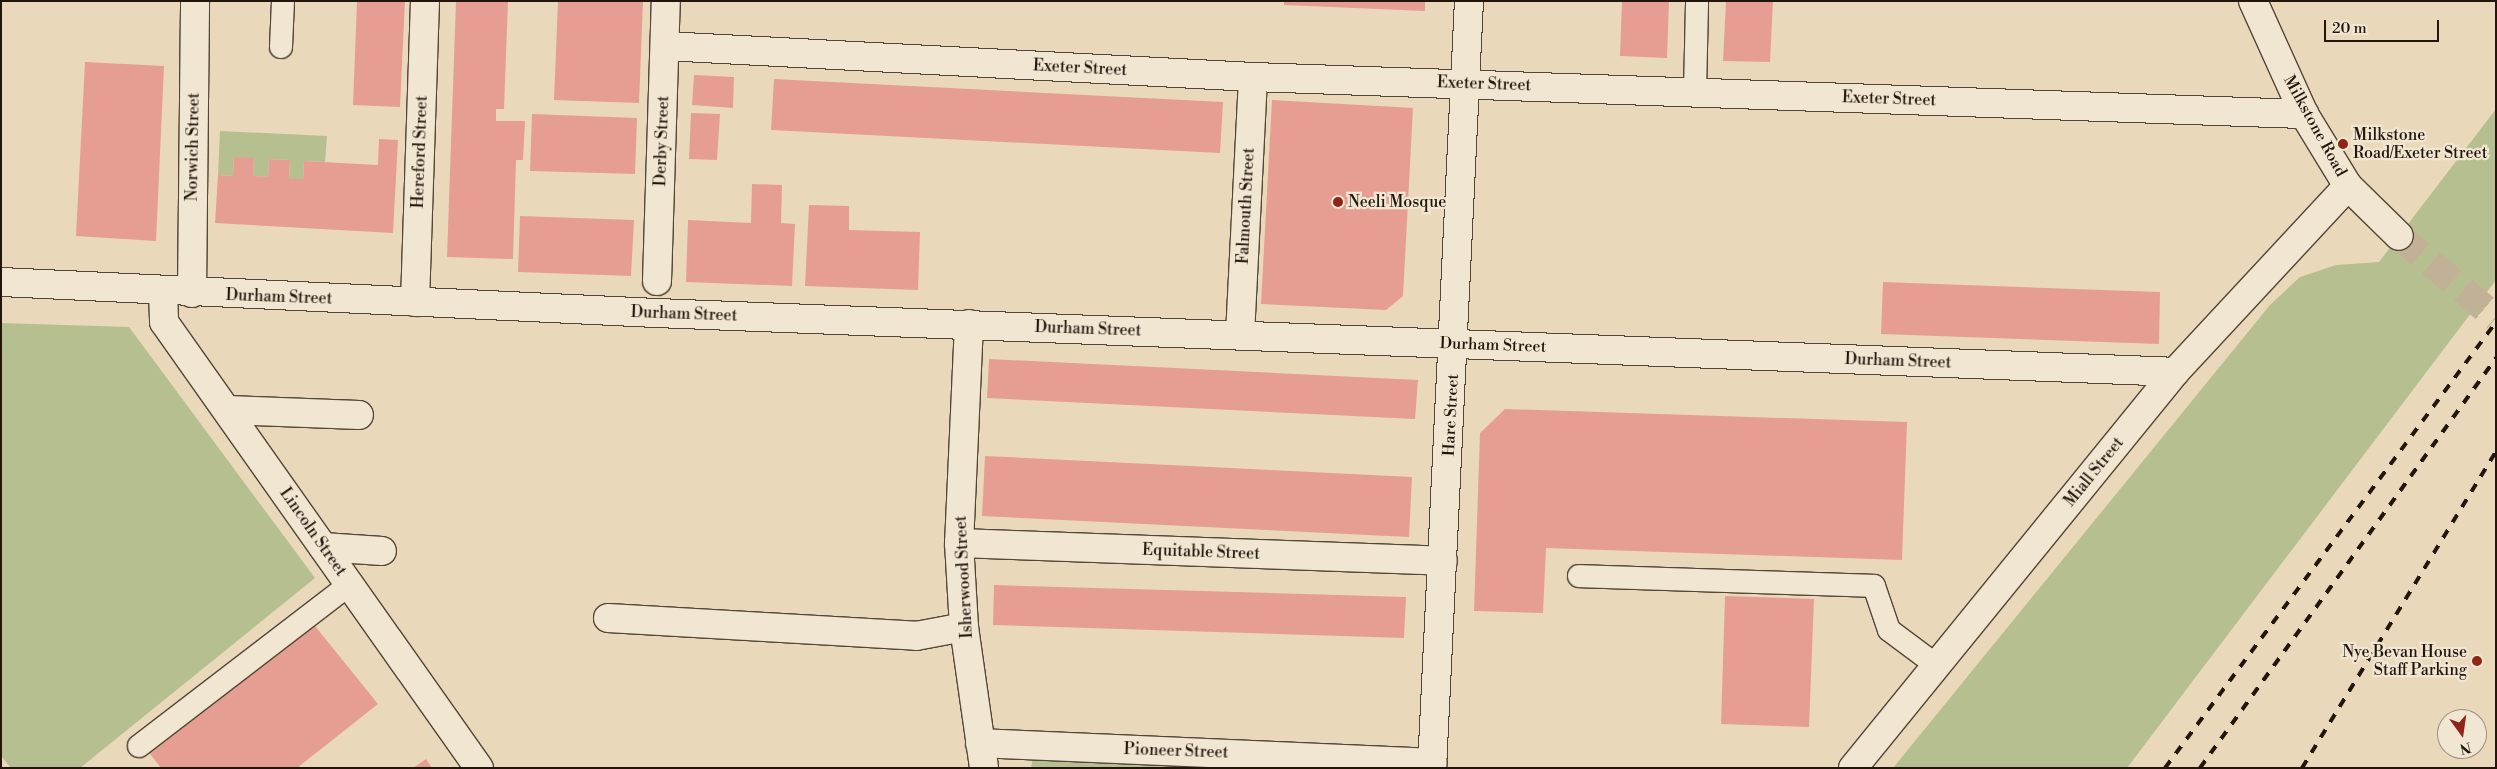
<!DOCTYPE html>
<html>
<head>
<meta charset="utf-8">
<style>
	body { margin:0 }
	#map { position:relative; width:2497px; height:769px; overflow:hidden; background:#e9d9ba; font-family:"Libre Bodoni",serif }
	div>[style] { position:absolute }
	.green>* { inset:0; background:#b6bf90 }
	.building>* { inset:0; background:#e79e92 }
	.secondary-tunnel>* { height:28px; margin-top:-14px; transform-origin:0; background:repeating-linear-gradient(90deg,#c1b297 0 28px,transparent 0 42px) }
	.roads { filter:drop-shadow(1px 0 #544638) drop-shadow(-1px 0 #544638) drop-shadow(0 1px #544638) drop-shadow(0 -1px #544638) }
	.lane>* { height:22px; margin:-11px; padding:0 11px; transform-origin:11px; border-radius:11px; background:#f1e6d2 }
	.street>* { height:28px; margin:-14px; padding:0 14px; transform-origin:14px; border-radius:14px; background:#f1e6d2 }
	.secondary>* { height:28px; margin:-14px; padding:0 14px; transform-origin:14px; border-radius:14px; background:#f1e6d2 }
	.rail>* { height:4px; margin-top:-2px; transform-origin:0; background:repeating-linear-gradient(90deg,#22150c 0 9px,transparent 0 18px) }
	.dots>* { width:14px; height:14px; translate:-50% -50%; box-sizing:border-box; border:2px solid #f1e6d2; border-radius:50% }
	span { translate:-50% -50%; white-space:nowrap; text-align:center; line-height:1.15; -webkit-text-stroke:4.5px #f1e6d2; paint-order:stroke }
	.street-label { font-size:16px; color:#22150c }
	.poi-label { font-size:16px; color:#22150c }
	.left { translate:0 -50%; text-align:left }
	.right { translate:-100% -50%; text-align:right }
	.frame { position:absolute; inset:0; border:2px solid #22150c; pointer-events:none }
	.north { position:absolute; left:2437px; top:709px; width:50px; height:50px; box-sizing:border-box; background:#f1e6d2; border:1px solid #9e9283; border-radius:50%; rotate:166deg; font-size:14px; font-weight:700; line-height:20px; text-align:center; color:#22150c }
	.north::after { content:''; display:block; margin:auto; width:18px; height:22px; background:#8f2418; clip-path:polygon(50% 0,100% 100%,50% 72%,0 100%) }
	.scale { position:absolute; left:2324px; top:20px; width:115px; height:22px; box-sizing:border-box; border:2px solid #22150c; border-top:0; padding-left:6px; font-size:15px; line-height:18px; white-space:nowrap; color:#22150c; -webkit-text-stroke:4px #f1e6d2; paint-order:stroke }
</style>
</head>
<body>
<div id="map">
	<div class="green">
		<i style="clip-path:polygon(2496px 109px,2496px 280px,2127px 768px,1893px 768px,2270px 305px,2300px 277px,2336px 265px,2379px 262px)"></i>
		<i style="clip-path:polygon(220px 131px,327px 136px,325px 162px,304px 161px,303px 179px,289px 179px,290px 160px,269px 159px,268px 177px,253px 176px,254px 159px,234px 157px,233px 176px,218px 175px)"></i>
		<i style="clip-path:polygon(1px 323px,129px 327px,315px 578px,80px 768px,11px 768px,1px 756px)"></i>
		<i style="clip-path:polygon(1034px 752px,1362px 768px,1031px 768px)"></i>
	</div>
	<div class="building">
		<i style="clip-path:polygon(357px 1px,405px 1px,400px 107px,353px 105px)"></i>
		<i style="clip-path:polygon(456px 1px,508px 1px,504px 109px,496px 109px,496px 121px,525px 121px,523px 160px,516px 160px,513px 259px,447px 257px)"></i>
		<i style="clip-path:polygon(558px 1px,643px 1px,639px 103px,554px 100px)"></i>
		<i style="clip-path:polygon(1284px 1px,1425px 1px,1425px 11px,1284px 5px)"></i>
		<i style="clip-path:polygon(1622px 1px,1669px 1px,1667px 58px,1620px 56px)"></i>
		<i style="clip-path:polygon(1726px 1px,1773px 1px,1770px 62px,1723px 61px)"></i>
		<i style="clip-path:polygon(85px 62px,164px 66px,156px 241px,76px 236px)"></i>
		<i style="clip-path:polygon(694px 75px,734px 77px,733px 108px,692px 105px)"></i>
		<i style="clip-path:polygon(774px 79px,1223px 102px,1220px 153px,771px 130px)"></i>
		<i style="clip-path:polygon(1272px 100px,1413px 108px,1403px 296px,1386px 310px,1261px 304px)"></i>
		<i style="clip-path:polygon(691px 113px,720px 114px,717px 160px,689px 159px)"></i>
		<i style="clip-path:polygon(532px 114px,637px 118px,635px 174px,530px 171px)"></i>
		<i style="clip-path:polygon(379px 139px,398px 140px,393px 233px,215px 223px,218px 175px,233px 176px,234px 157px,254px 158px,253px 176px,268px 177px,269px 159px,290px 160px,289px 179px,303px 179px,304px 161px,378px 165px)"></i>
		<i style="clip-path:polygon(752px 184px,782px 185px,781px 223px,795px 224px,792px 286px,686px 282px,688px 220px,751px 223px)"></i>
		<i style="clip-path:polygon(809px 205px,849px 206px,849px 230px,920px 232px,918px 290px,805px 286px)"></i>
		<i style="clip-path:polygon(520px 216px,634px 220px,631px 276px,518px 272px)"></i>
		<i style="clip-path:polygon(1883px 282px,2160px 292px,2159px 344px,1881px 334px)"></i>
		<i style="clip-path:polygon(989px 359px,1418px 380px,1415px 419px,987px 398px)"></i>
		<i style="clip-path:polygon(1505px 409px,1907px 422px,1902px 560px,1546px 548px,1543px 613px,1474px 611px,1480px 433px)"></i>
		<i style="clip-path:polygon(985px 456px,1412px 477px,1409px 537px,982px 516px)"></i>
		<i style="clip-path:polygon(994px 585px,1406px 597px,1404px 638px,993px 625px)"></i>
		<i style="clip-path:polygon(1725px 596px,1814px 599px,1809px 727px,1721px 724px)"></i>
		<i style="clip-path:polygon(311px 621px,378px 704px,297px 768px,161px 768px,147px 750px)"></i>
		<i style="clip-path:polygon(426px 759px,432px 768px,413px 768px)"></i>
	</div>
	<div class="secondary-tunnel">
		<i style="left:2399px;top:236px;width:127px;rotate:40.2deg"></i>
	</div>
	<div class="roads">
		<div class="lane">
			<i style="left:281px;top:47px;width:46px;rotate:-87.5deg"></i>
			<i style="left:1695px;top:92px;width:91px;rotate:-88.7deg"></i>
			<i style="left:1579px;top:576px;width:295px;rotate:1.9deg"></i>
			<i style="left:1874px;top:586px;width:46px;rotate:71.2deg"></i>
			<i style="left:1889px;top:630px;width:59px;rotate:36.7deg"></i>
			<i style="left:139px;top:746px;width:266px;rotate:-37.5deg"></i>
		</div>
		<div class="street">
			<i style="left:2253px;top:1px;width:124px;rotate:65.7deg"></i>
			<i style="left:2304px;top:114px;width:84px;rotate:58.6deg"></i>
			<i style="left:665px;top:46px;width:589px;rotate:3.02deg"></i>
			<i style="left:1253px;top:77px;width:1052px;rotate:2.02deg"></i>
			<i style="left:657px;top:281px;width:280px;rotate:-88.2deg"></i>
			<i style="left:163px;top:291px;width:31px;rotate:88deg"></i>
			<i style="left:164px;top:322px;width:546px;rotate:54.77deg"></i>
			<i style="left:192px;top:293px;width:292px;rotate:-89.4deg"></i>
			<i style="left:415px;top:302px;width:301px;rotate:-88.1deg"></i>
			<i style="left:969px;top:324px;width:219px;rotate:92.6deg"></i>
			<i style="left:959px;top:543px;width:84px;rotate:86.6deg"></i>
			<i style="left:964px;top:627px;width:142px;rotate:81.9deg"></i>
			<i style="left:1240px;top:335px;width:258px;rotate:-87.1deg"></i>
			<i style="left:228px;top:410px;width:131px;rotate:2.2deg"></i>
			<i style="left:959px;top:543px;width:484px;rotate:2.1deg"></i>
			<i style="left:323px;top:547px;width:59px;rotate:3.9deg"></i>
			<i style="left:608px;top:618px;width:309px;rotate:3.3deg"></i>
			<i style="left:916px;top:636px;width:49px;rotate:-10.6deg"></i>
			<i style="left:980px;top:743px;width:453px;rotate:2.5deg"></i>
			<i style="left:1432px;top:768px;width:768px;rotate:-87.24deg"></i>
			<i style="left:1853px;top:768px;width:510px;rotate:-50.88deg"></i>
		</div>
		<div class="secondary">
			<i style="left:1px;top:282px;width:656px;rotate:2.71deg"></i>
			<i style="left:656px;top:313px;width:1520px;rotate:2.22deg"></i>
			<i style="left:2175px;top:372px;width:254px;rotate:-47.1deg"></i>
			<i style="left:2348px;top:186px;width:71px;rotate:44.4deg"></i>
		</div>
	</div>
	<div class="rail">
		<i style="left:2165px;top:768px;width:555px;rotate:-53.42deg"></i>
		<i style="left:2200px;top:768px;width:506px;rotate:-54.17deg"></i>
		<i style="left:2302px;top:768px;width:371px;rotate:-58.5deg"></i>
	</div>
	<div class="dots">
		<i style="left:2343px;top:144px;background:#8f2418"></i>
		<i style="left:1338px;top:202px;background:#8f2418"></i>
		<i style="left:2477px;top:661px;background:#8f2418"></i>
	</div>
	<div class="street-label">
		<span style="left:1080px;top:68px;rotate:3deg">Exeter Street</span>
		<span style="left:1484px;top:84px;rotate:2deg">Exeter Street</span>
		<span style="left:1889px;top:99px;rotate:2deg">Exeter Street</span>
		<span style="left:2315px;top:126px;rotate:61deg">Milkstone Road</span>
		<span style="left:662px;top:141px;rotate:-88deg">Derby Street</span>
		<span style="left:193px;top:147px;rotate:-89deg">Norwich Street</span>
		<span style="left:420px;top:152px;rotate:-88deg">Hereford Street</span>
		<span style="left:1246px;top:206px;rotate:-87deg">Falmouth Street</span>
		<span style="left:279px;top:297px;rotate:2deg">Durham Street</span>
		<span style="left:684px;top:314px;rotate:2deg">Durham Street</span>
		<span style="left:1088px;top:329px;rotate:2deg">Durham Street</span>
		<span style="left:1493px;top:345px;rotate:2deg">Durham Street</span>
		<span style="left:1898px;top:361px;rotate:2deg">Durham Street</span>
		<span style="left:1451px;top:415px;rotate:-87deg">Hare Street</span>
		<span style="left:2094px;top:472px;rotate:-51deg">Miall Street</span>
		<span style="left:313px;top:532px;rotate:55deg">Lincoln Street</span>
		<span style="left:1201px;top:552px;rotate:2deg">Equitable Street</span>
		<span style="left:964px;top:577px;rotate:-93deg">Isherwood Street</span>
		<span style="left:1176px;top:751px;rotate:2deg">Pioneer Street</span>
	</div>
	<div class="poi-label">
		<span class="left" style="left:2353px;top:144px">Milkstone<br>Road/Exeter Street</span>
		<span class="left" style="left:1348px;top:202px">Neeli Mosque</span>
		<span class="right" style="left:2467px;top:661px">Nye Bevan House<br>Staff Parking</span>
	</div>
	<div class="frame"></div>
	<div class="north">N</div>
	<div class="scale">20 m</div>
</div>
</body>
</html>
